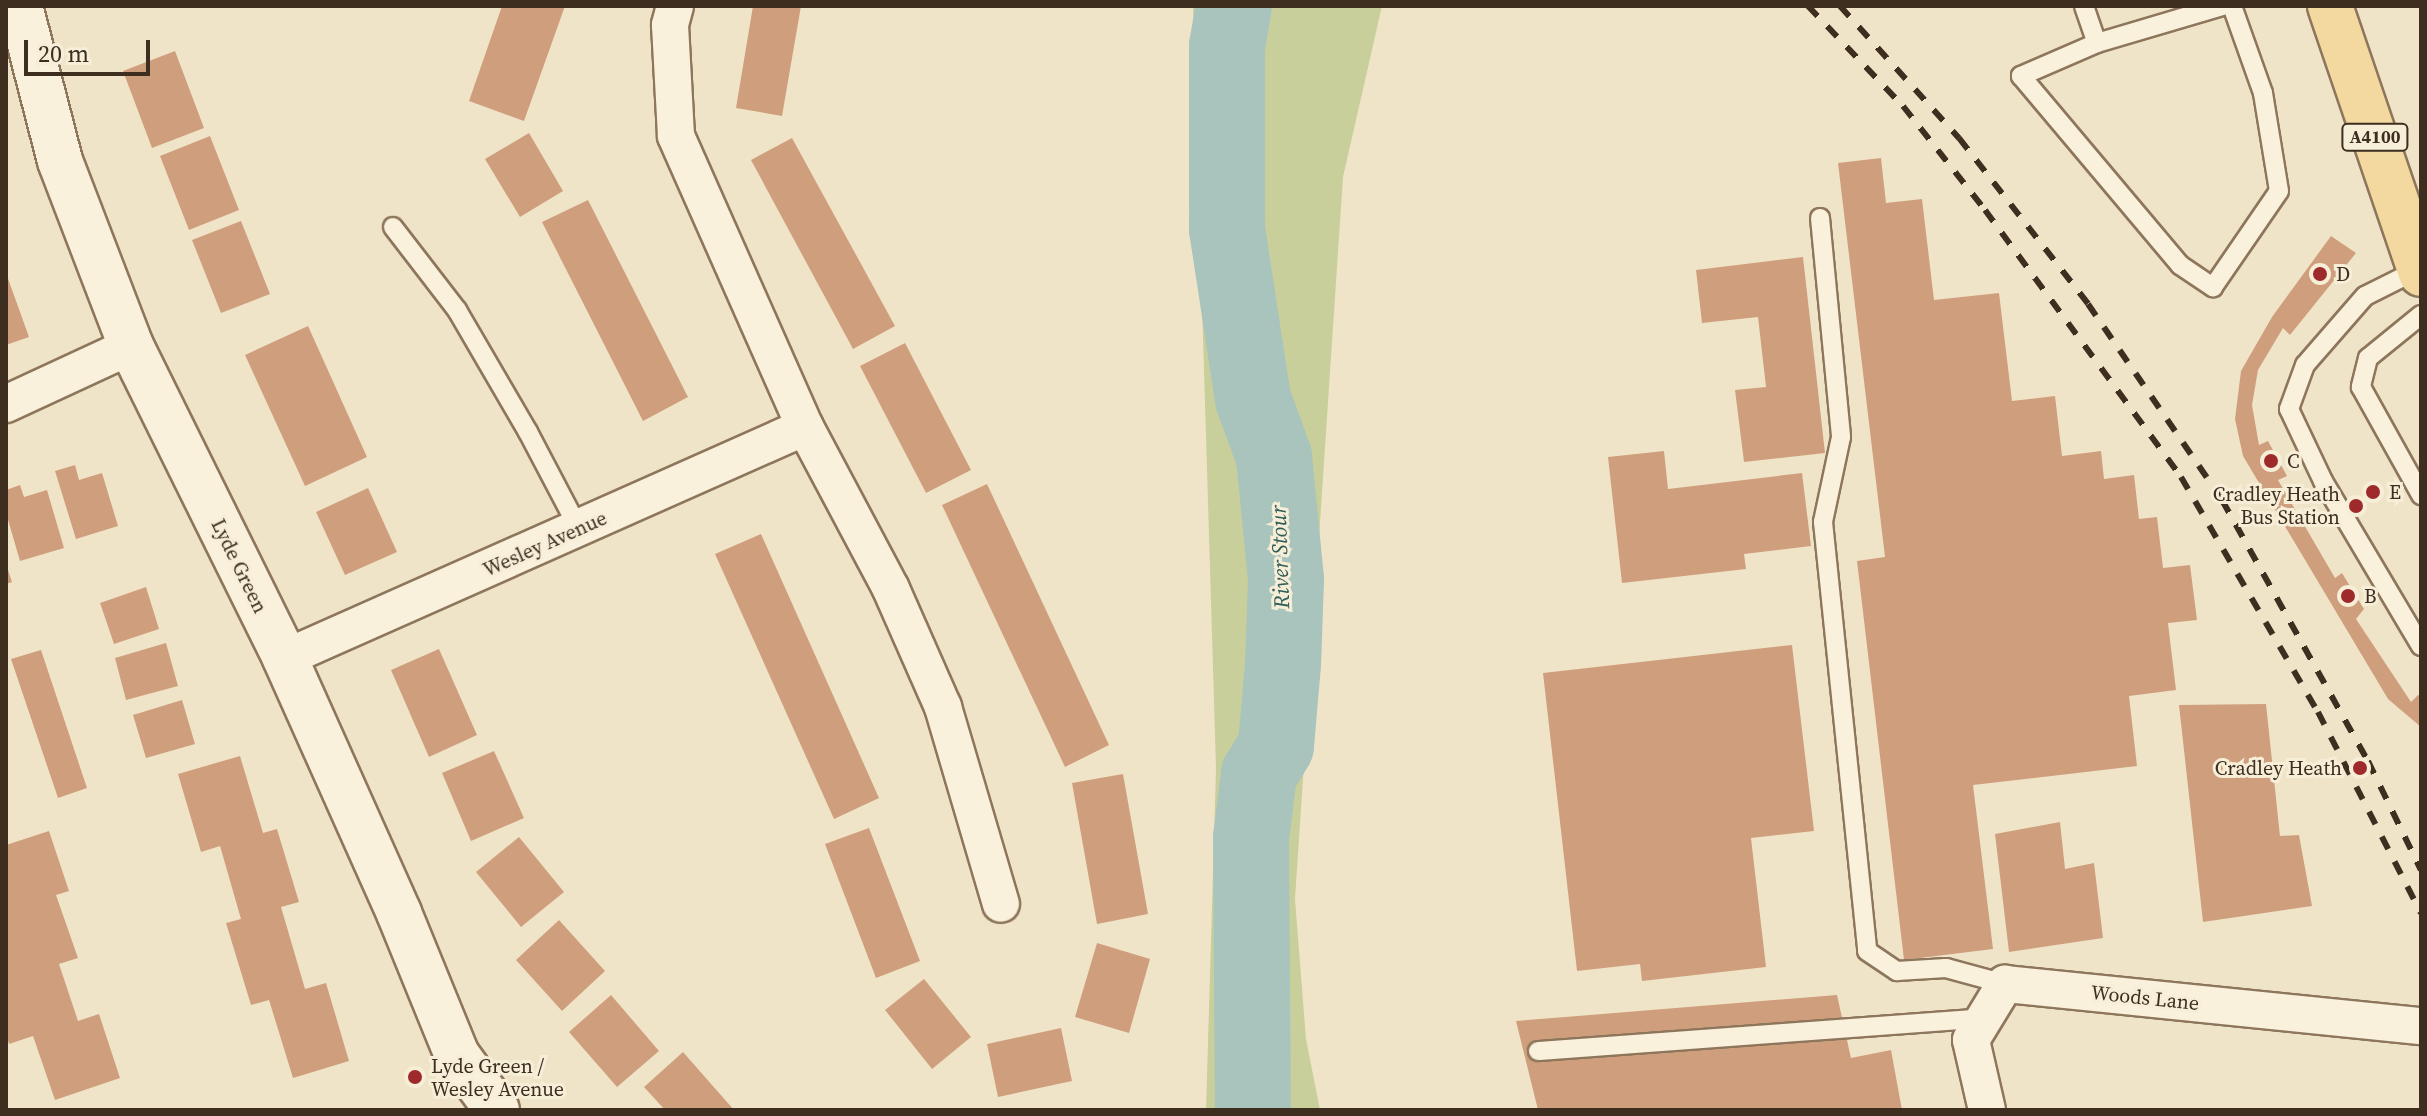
<!DOCTYPE html>
<html>
<head>
<meta charset="utf-8">
<style>
	body { margin:0 }
	#map { position:relative; width:2427px; height:1116px; overflow:hidden; background:#f0e4c8; font-family:"Source Serif 4",serif }
	div>[style] { position:absolute }
	.green>* { inset:0; background:#c9cf9b }
	.river>* { height:76px; margin:-38px; padding:0 38px; transform-origin:38px; border-radius:38px; background:#a9c4bc }
	.building>* { inset:0; background:#cf9f7d }
	.roads { filter:drop-shadow(2px 0 #8d765c) drop-shadow(-2px 0 #8d765c) drop-shadow(0 2px #8d765c) drop-shadow(0 -2px #8d765c) }
	.lane>* { height:18px; margin:-9px; padding:0 9px; transform-origin:9px; border-radius:9px; background:#faf1dc }
	.street>* { height:36px; margin:-18px; padding:0 18px; transform-origin:18px; border-radius:18px; background:#faf1dc }
	.secondary>* { height:44px; margin:-22px; padding:0 22px; transform-origin:22px; border-radius:22px; background:#faf1dc }
	.primary>* { height:44px; margin:-22px; padding:0 22px; transform-origin:22px; border-radius:22px; background:#f3d9a0 }
	.rail>* { height:6px; margin-top:-3px; transform-origin:0; background:repeating-linear-gradient(90deg,#3d2e20 0 14px,transparent 0 28px) }
	.dots>* { width:22px; height:22px; translate:-50% -50%; box-sizing:border-box; border:4px solid #f7eed8; border-radius:50% }
	span { translate:-50% -50%; white-space:nowrap; text-align:center; line-height:1.15; -webkit-text-stroke:6px #f7eed8; paint-order:stroke }
	.shield-label span { padding:2px 6px; background:#f7eed8; border:2px solid; border-radius:6px; -webkit-text-stroke-width:0 }
	.shield-label { font-size:18px; color:#3d2e20; font-weight:700 }
	.poi-label { font-size:20px; color:#3d2e20 }
	.left { translate:0 -50%; text-align:left }
	.right { translate:-100% -50%; text-align:right }
	.street-label { font-size:20px; color:#3d2e20 }
	.water-label { font-size:22px; color:#2f5d5a; font-style:italic }
	.frame { position:absolute; inset:0; border:8px solid #3d2e20; pointer-events:none }
	.scale { position:absolute; left:24px; top:40px; width:126px; height:36px; box-sizing:border-box; border:4px solid #3d2e20; border-top:0; padding-left:10px; font-size:24px; line-height:28px; white-space:nowrap; color:#3d2e20; -webkit-text-stroke:6px #f7eed8; paint-order:stroke }
</style>
</head>
<body>
<div id="map">
	<div class="green">
		<i style="clip-path:polygon(1193px 6px,1382px 6px,1343px 177px,1295px 899px,1306px 1039px,1320px 1110px,1206px 1110px,1216px 768px)"></i>
	</div>
	<div class="river">
		<i style="left:1234px;top:6px;width:41px;rotate:99.9deg"></i>
		<i style="left:1227px;top:46px;width:183px;rotate:90deg"></i>
		<i style="left:1227px;top:229px;width:172px;rotate:81.3deg"></i>
		<i style="left:1253px;top:399px;width:62px;rotate:70.1deg"></i>
		<i style="left:1274px;top:457px;width:124px;rotate:84.4deg"></i>
		<i style="left:1286px;top:580px;width:84px;rotate:92deg"></i>
		<i style="left:1283px;top:664px;width:82px;rotate:94.9deg"></i>
		<i style="left:1276px;top:746px;width:33px;rotate:121deg"></i>
		<i style="left:1259px;top:774px;width:64px;rotate:97.1deg"></i>
		<i style="left:1251px;top:838px;width:272px;rotate:89.6deg"></i>
	</div>
	<div class="building">
		<i style="clip-path:polygon(502px 6px,565px 6px,524px 121px,469px 101px)"></i>
		<i style="clip-path:polygon(753px 6px,801px 6px,782px 116px,736px 108px)"></i>
		<i style="clip-path:polygon(175px 51px,204px 128px,152px 148px,123px 71px)"></i>
		<i style="clip-path:polygon(529px 133px,563px 191px,520px 217px,485px 159px)"></i>
		<i style="clip-path:polygon(210px 136px,239px 210px,189px 230px,160px 156px)"></i>
		<i style="clip-path:polygon(792px 138px,895px 326px,853px 349px,751px 160px)"></i>
		<i style="clip-path:polygon(1881px 158px,1886px 203px,1922px 199px,1934px 300px,1999px 293px,2012px 401px,2055px 396px,2062px 456px,2101px 451px,2104px 479px,2134px 475px,2139px 519px,2157px 517px,2163px 568px,2190px 565px,2197px 620px,2168px 623px,2176px 690px,2129px 696px,2137px 766px,1973px 785px,1993px 949px,1904px 960px,1857px 561px,1885px 557px,1838px 163px)"></i>
		<i style="clip-path:polygon(588px 200px,688px 397px,643px 421px,542px 222px)"></i>
		<i style="clip-path:polygon(241px 221px,270px 294px,221px 313px,192px 240px)"></i>
		<i style="clip-path:polygon(2331px 236px,2356px 253px,2290px 335px,2283px 328px,2258px 370px,2252px 405px,2259px 445px,2268px 441px,2287px 476px,2278px 480px,2335px 578px,2342px 573px,2364px 609px,2356px 619px,2411px 702px,2418px 695px,2421px 697px,2421px 727px,2388px 699px,2243px 456px,2235px 419px,2241px 371px,2272px 317px)"></i>
		<i style="clip-path:polygon(1803px 257px,1825px 453px,1744px 462px,1735px 390px,1766px 387px,1758px 317px,1702px 323px,1696px 270px)"></i>
		<i style="clip-path:polygon(6px 273px,29px 337px,6px 345px)"></i>
		<i style="clip-path:polygon(308px 326px,367px 457px,305px 486px,245px 355px)"></i>
		<i style="clip-path:polygon(905px 343px,971px 470px,926px 493px,860px 366px)"></i>
		<i style="clip-path:polygon(1664px 451px,1668px 489px,1802px 473px,1811px 546px,1744px 554px,1746px 569px,1622px 583px,1608px 457px)"></i>
		<i style="clip-path:polygon(75px 465px,79px 480px,102px 473px,118px 526px,76px 539px,55px 471px)"></i>
		<i style="clip-path:polygon(987px 484px,1109px 745px,1065px 767px,942px 505px)"></i>
		<i style="clip-path:polygon(20px 485px,24px 497px,47px 490px,64px 548px,20px 561px,6px 513px,6px 490px)"></i>
		<i style="clip-path:polygon(368px 488px,397px 552px,345px 575px,316px 512px)"></i>
		<i style="clip-path:polygon(761px 534px,879px 798px,834px 819px,715px 554px)"></i>
		<i style="clip-path:polygon(6px 564px,12px 582px,6px 584px)"></i>
		<i style="clip-path:polygon(146px 587px,159px 629px,114px 644px,100px 603px)"></i>
		<i style="clip-path:polygon(166px 643px,178px 686px,126px 700px,115px 658px)"></i>
		<i style="clip-path:polygon(1792px 645px,1814px 831px,1751px 838px,1766px 967px,1642px 981px,1640px 964px,1577px 971px,1543px 673px)"></i>
		<i style="clip-path:polygon(439px 649px,477px 735px,429px 757px,391px 670px)"></i>
		<i style="clip-path:polygon(41px 650px,87px 788px,58px 798px,11px 659px)"></i>
		<i style="clip-path:polygon(182px 700px,195px 744px,146px 758px,133px 715px)"></i>
		<i style="clip-path:polygon(2266px 704px,2280px 836px,2299px 835px,2312px 906px,2203px 922px,2179px 705px)"></i>
		<i style="clip-path:polygon(494px 751px,524px 818px,471px 841px,442px 773px)"></i>
		<i style="clip-path:polygon(240px 756px,263px 833px,277px 829px,299px 902px,281px 907px,305px 989px,326px 983px,349px 1061px,293px 1078px,269px 1000px,251px 1005px,226px 923px,241px 919px,220px 846px,201px 852px,178px 774px)"></i>
		<i style="clip-path:polygon(1123px 774px,1148px 914px,1097px 924px,1072px 783px)"></i>
		<i style="clip-path:polygon(2060px 822px,2065px 869px,2094px 863px,2103px 938px,2009px 952px,1995px 834px)"></i>
		<i style="clip-path:polygon(869px 828px,920px 961px,876px 978px,825px 844px)"></i>
		<i style="clip-path:polygon(49px 831px,69px 891px,56px 895px,78px 958px,59px 964px,78px 1021px,99px 1014px,120px 1078px,55px 1100px,33px 1036px,9px 1044px,6px 1034px,6px 845px)"></i>
		<i style="clip-path:polygon(519px 837px,564px 892px,521px 927px,476px 872px)"></i>
		<i style="clip-path:polygon(559px 920px,605px 971px,562px 1011px,516px 960px)"></i>
		<i style="clip-path:polygon(1097px 943px,1150px 959px,1129px 1033px,1075px 1017px)"></i>
		<i style="clip-path:polygon(924px 979px,971px 1037px,932px 1069px,885px 1010px)"></i>
		<i style="clip-path:polygon(611px 995px,659px 1051px,617px 1087px,569px 1032px)"></i>
		<i style="clip-path:polygon(1837px 995px,1851px 1058px,1891px 1050px,1902px 1110px,1538px 1110px,1516px 1021px)"></i>
		<i style="clip-path:polygon(1061px 1028px,1072px 1081px,998px 1097px,987px 1044px)"></i>
		<i style="clip-path:polygon(683px 1052px,734px 1110px,665px 1110px,644px 1087px)"></i>
	</div>
	<div class="roads">
		<div class="lane">
			<i style="left:2084px;top:6px;width:39px;rotate:71deg"></i>
			<i style="left:2222px;top:6px;width:130px;rotate:163.5deg"></i>
			<i style="left:2097px;top:43px;width:83px;rotate:156.5deg"></i>
			<i style="left:2021px;top:76px;width:247px;rotate:49.9deg"></i>
			<i style="left:2180px;top:265px;width:40px;rotate:34deg"></i>
			<i style="left:2213px;top:287px;width:116px;rotate:-55.5deg"></i>
			<i style="left:2279px;top:191px;width:99px;rotate:-99.3deg"></i>
			<i style="left:2263px;top:93px;width:92px;rotate:-109.6deg"></i>
			<i style="left:1820px;top:218px;width:220px;rotate:84.5deg"></i>
			<i style="left:1841px;top:437px;width:87px;rotate:102deg"></i>
			<i style="left:1823px;top:522px;width:431px;rotate:84.1deg"></i>
			<i style="left:1867px;top:951px;width:36px;rotate:34deg"></i>
			<i style="left:1897px;top:971px;width:49px;rotate:-3.5deg"></i>
			<i style="left:1946px;top:968px;width:61px;rotate:15.2deg"></i>
			<i style="left:393px;top:227px;width:105px;rotate:52.4deg"></i>
			<i style="left:457px;top:310px;width:141px;rotate:59.8deg"></i>
			<i style="left:528px;top:432px;width:110px;rotate:62.3deg"></i>
			<i style="left:2419px;top:269px;width:60px;rotate:153.4deg"></i>
			<i style="left:2365px;top:296px;width:91px;rotate:131deg"></i>
			<i style="left:2305px;top:365px;width:47px;rotate:110deg"></i>
			<i style="left:2289px;top:409px;width:80px;rotate:64.7deg"></i>
			<i style="left:2323px;top:481px;width:192px;rotate:59.3deg"></i>
			<i style="left:2421px;top:315px;width:68px;rotate:140.9deg"></i>
			<i style="left:2368px;top:358px;width:30px;rotate:104deg"></i>
			<i style="left:2361px;top:387px;width:124px;rotate:60.9deg"></i>
			<i style="left:1538px;top:1051px;width:448px;rotate:-4.2deg"></i>
		</div>
		<div class="street">
			<i style="left:675px;top:6px;width:20px;rotate:105deg"></i>
			<i style="left:670px;top:25px;width:111px;rotate:86.9deg"></i>
			<i style="left:676px;top:136px;width:318px;rotate:66.1deg"></i>
			<i style="left:805px;top:427px;width:183px;rotate:62deg"></i>
			<i style="left:891px;top:589px;width:129px;rotate:66.2deg"></i>
			<i style="left:943px;top:707px;width:205px;rotate:73.6deg"></i>
			<i style="left:6px;top:404px;width:138px;rotate:-24.9deg"></i>
			<i style="left:285px;top:658px;width:569px;rotate:-23.95deg"></i>
			<i style="left:1987px;top:1110px;width:72px;rotate:-102.9deg"></i>
			<i style="left:1971px;top:1040px;width:66px;rotate:-58.7deg"></i>
			<i style="left:2005px;top:984px;width:418px;rotate:5.8deg"></i>
		</div>
		<div class="secondary">
			<i style="left:20px;top:6px;width:160px;rotate:75.5deg"></i>
			<i style="left:60px;top:161px;width:198px;rotate:69deg"></i>
			<i style="left:131px;top:346px;width:348px;rotate:63.7deg"></i>
			<i style="left:285px;top:658px;width:279px;rotate:65.9deg"></i>
			<i style="left:399px;top:913px;width:153px;rotate:67.8deg"></i>
			<i style="left:457px;top:1055px;width:68px;rotate:54deg"></i>
		</div>
		<div class="primary">
			<i style="left:2330px;top:6px;width:283px;rotate:71.2deg"></i>
		</div>
	</div>
	<div class="rail">
		<i style="left:1808px;top:6px;width:138px;rotate:46.5deg"></i>
		<i style="left:1903px;top:106px;width:132px;rotate:51.7deg"></i>
		<i style="left:1985px;top:210px;width:331px;rotate:53.7deg"></i>
		<i style="left:2181px;top:477px;width:272px;rotate:59.8deg"></i>
		<i style="left:2318px;top:712px;width:226px;rotate:62.9deg"></i>
		<i style="left:1840px;top:6px;width:178px;rotate:48deg"></i>
		<i style="left:1959px;top:138px;width:210px;rotate:52.1deg"></i>
		<i style="left:2088px;top:304px;width:237px;rotate:55.6deg"></i>
		<i style="left:2222px;top:500px;width:299px;rotate:60.8deg"></i>
		<i style="left:2368px;top:761px;width:121px;rotate:64.1deg"></i>
	</div>
	<div class="dots">
		<i style="left:2320px;top:274px;background:#9e2a2b"></i>
		<i style="left:2271px;top:461px;background:#9e2a2b"></i>
		<i style="left:2373px;top:492px;background:#9e2a2b"></i>
		<i style="left:2356px;top:506px;background:#9e2a2b"></i>
		<i style="left:2348px;top:596px;background:#9e2a2b"></i>
		<i style="left:2360px;top:768px;background:#9e2a2b"></i>
		<i style="left:415px;top:1077px;background:#9e2a2b"></i>
	</div>
	<div class="shield-label">
		<span style="left:2375px;top:137px">A4100</span>
	</div>
	<div class="poi-label">
		<span class="left" style="left:2336px;top:274px">D</span>
		<span class="left" style="left:2287px;top:461px">C</span>
		<span class="left" style="left:2389px;top:492px">E</span>
		<span class="right" style="left:2340px;top:506px">Cradley Heath<br>Bus Station</span>
		<span class="left" style="left:2364px;top:596px">B</span>
		<span class="right" style="left:2342px;top:768px">Cradley Heath</span>
		<span class="left" style="left:431px;top:1078px">Lyde Green /<br>Wesley Avenue</span>
	</div>
	<div class="street-label">
		<span style="left:545px;top:544px;rotate:-24deg">Wesley Avenue</span>
		<span style="left:239px;top:566px;rotate:64deg">Lyde Green</span>
		<span style="left:2145px;top:998px;rotate:6deg">Woods Lane</span>
	</div>
	<div class="water-label">
		<span style="left:1280px;top:557px;rotate:-92deg">River Stour</span>
	</div>
	<div class="frame"></div>
	<div class="scale">20 m</div>
</div>
</body>
</html>
